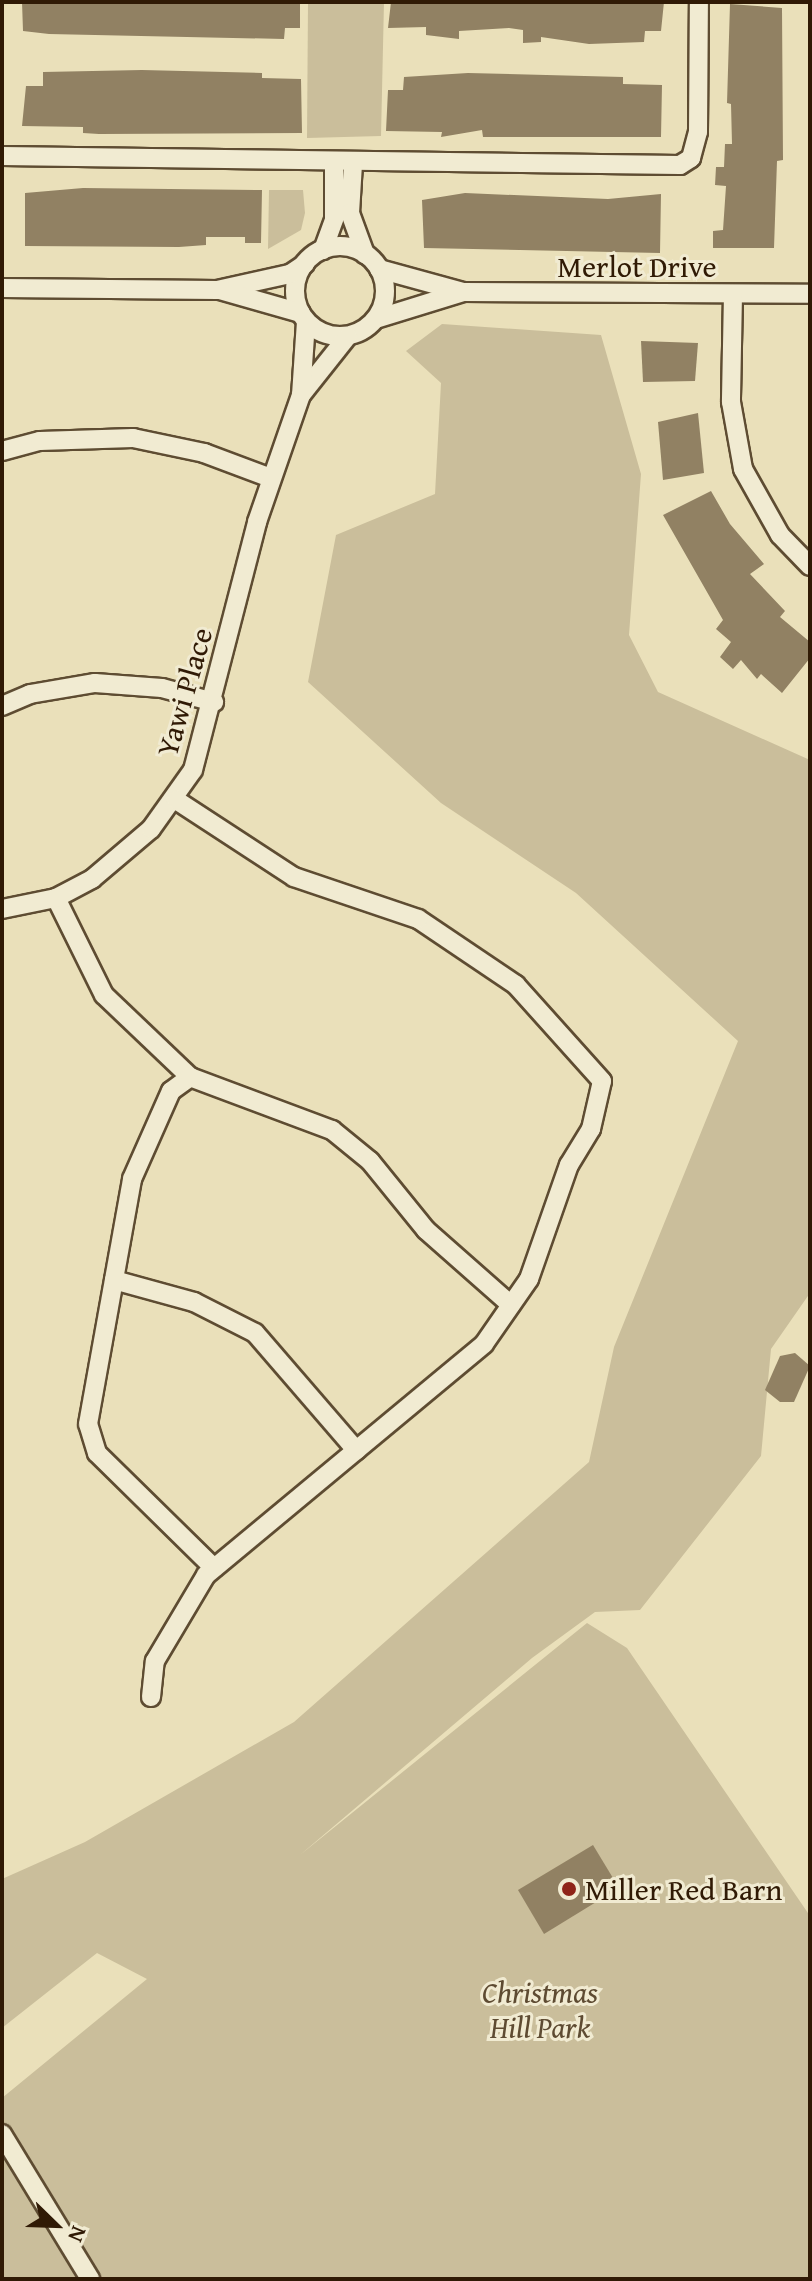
<!DOCTYPE html>
<html>
<head>
<meta charset="utf-8">
<style>
	body { margin:0 }
	#map { position:relative; width:812px; height:2281px; overflow:hidden; background:#eae0ba; font-family:"Gentium Book Plus",serif }
	div>[style] { position:absolute }
	.green>* { inset:0; background:#cabe9b }
	.building>* { inset:0; background:#918163 }
	.roads { filter:drop-shadow(2px 0 #5e4c32) drop-shadow(-2px 0 #5e4c32) drop-shadow(0 2px #5e4c32) drop-shadow(0 -2px #5e4c32) }
	.minor>* { height:18px; margin:-9px; padding:0 9px; transform-origin:9px; border-radius:9px; background:#f1ebd2 }
	.minor>.ring { margin:-9px; padding:0; box-sizing:content-box; background:none; border:18px solid #f1ebd2; border-radius:50% }
	.dots>* { width:22px; height:22px; translate:-50% -50%; box-sizing:border-box; border:4px solid #f1ebd2; border-radius:50% }
	span { translate:-50% -50%; white-space:nowrap; text-align:center; line-height:1.15; -webkit-text-stroke:6px #f1ebd2; paint-order:stroke }
	.street-label { font-size:30px; color:#301a05 }
	.poi-label { font-size:30px; color:#301a05 }
	.left { translate:0 -50%; text-align:left }
	.park-label { font-size:30px; color:#5e4b32; font-style:italic }
	.frame { position:absolute; inset:0; border:4px solid #301a05; pointer-events:none }
	.north { position:absolute; left:16px; top:2185px; width:80px; height:80px; -webkit-text-stroke:6px #f1ebd2; paint-order:stroke; rotate:113deg; font-size:22px; font-weight:700; line-height:32px; text-align:center; color:#301a05 }
	.north::after { content:''; display:block; margin:auto; width:28px; height:36px; background:#301a05; clip-path:polygon(50% 0,100% 100%,50% 72%,0 100%) }
</style>
</head>
<body>
<div id="map">
	<div class="green">
		<i style="clip-path:polygon(308px 2px,384px 2px,381px 136px,307px 138px)"></i>
		<i style="clip-path:polygon(269px 190px,303px 190px,305px 213px,301px 230px,268px 249px)"></i>
		<i style="clip-path:polygon(442px 324px,601px 335px,641px 474px,629px 635px,658px 692px,810px 760px,810px 1293px,771px 1349px,761px 1456px,640px 1610px,595px 1612px,532px 1658px,300px 1855px,587px 1623px,627px 1648px,810px 1916px,810px 2279px,2px 2279px,2px 2098px,147px 1979px,97px 1953px,2px 2028px,2px 1879px,85px 1842px,294px 1722px,589px 1462px,614px 1347px,738px 1041px,576px 893px,441px 803px,308px 682px,336px 535px,435px 494px,441px 383px,406px 351px)"></i>
	</div>
	<div class="building">
		<i style="clip-path:polygon(22px 2px,300px 2px,300px 28px,285px 28px,284px 39px,49px 34px,23px 31px)"></i>
		<i style="clip-path:polygon(391px 2px,664px 2px,661px 31px,645px 31px,644px 42px,589px 44px,541px 37px,541px 42px,523px 43px,523px 30px,509px 28px,459px 31px,459px 39px,426px 35px,426px 27px,388px 28px)"></i>
		<i style="clip-path:polygon(730px 4px,782px 8px,783px 160px,777px 161px,774px 248px,713px 248px,713px 231px,723px 230px,726px 186px,715px 185px,716px 167px,724px 167px,725px 144px,732px 144px,731px 104px,727px 103px)"></i>
		<i style="clip-path:polygon(142px 70px,262px 73px,262px 78px,301px 79px,302px 133px,99px 134px,83px 133px,83px 127px,22px 126px,26px 86px,43px 86px,43px 72px)"></i>
		<i style="clip-path:polygon(468px 73px,623px 77px,623px 84px,662px 85px,661px 137px,483px 137px,482px 130px,441px 137px,442px 132px,386px 131px,388px 90px,403px 90px,404px 77px)"></i>
		<i style="clip-path:polygon(83px 188px,262px 190px,261px 243px,245px 243px,245px 237px,206px 237px,206px 245px,179px 247px,25px 246px,25px 193px)"></i>
		<i style="clip-path:polygon(465px 193px,608px 199px,661px 194px,660px 253px,424px 248px,422px 200px)"></i>
		<i style="clip-path:polygon(641px 341px,698px 343px,695px 381px,643px 382px)"></i>
		<i style="clip-path:polygon(698px 413px,704px 473px,663px 480px,658px 422px)"></i>
		<i style="clip-path:polygon(711px 491px,730px 524px,764px 564px,750px 574px,785px 611px,780px 617px,810px 642px,810px 658px,782px 693px,761px 674px,757px 679px,741px 660px,733px 669px,720px 657px,731px 642px,716px 629px,723px 620px,663px 515px)"></i>
		<i style="clip-path:polygon(795px 1353px,810px 1366px,794px 1402px,780px 1402px,765px 1390px,780px 1356px)"></i>
		<i style="clip-path:polygon(593px 1845px,619px 1888px,544px 1934px,518px 1890px)"></i>
	</div>
	<div class="roads">
		<div class="minor">
			<i style="left:2px;top:156px;width:678px;rotate:0.76deg"></i>
			<i style="left:680px;top:165px;width:13px;rotate:-32deg"></i>
			<i style="left:691px;top:158px;width:27px;rotate:-75deg"></i>
			<i style="left:698px;top:132px;width:130px;rotate:-89.6deg"></i>
			<i style="left:353px;top:164px;width:49px;rotate:93.5deg"></i>
			<i style="left:350px;top:213px;width:44px;rotate:69.9deg"></i>
			<i class="ring" style="left:295px;top:246px;width:72px;height:72px"></i>
			<i style="left:323px;top:250px;width:33px;rotate:-70deg"></i>
			<i style="left:334px;top:219px;width:55px;rotate:-90deg"></i>
			<i style="left:379px;top:269px;width:87px;rotate:15.3deg"></i>
			<i style="left:463px;top:292px;width:347px;rotate:0.3deg"></i>
			<i style="left:2px;top:288px;width:215px;rotate:0.5deg"></i>
			<i style="left:217px;top:290px;width:75px;rotate:-12.4deg"></i>
			<i style="left:290px;top:274px;width:18px;rotate:-34deg"></i>
			<i style="left:220px;top:290px;width:84px;rotate:15.9deg"></i>
			<i style="left:733px;top:294px;width:108px;rotate:91.1deg"></i>
			<i style="left:731px;top:402px;width:68px;rotate:79.8deg"></i>
			<i style="left:743px;top:469px;width:76px;rotate:60.7deg"></i>
			<i style="left:780px;top:535px;width:43px;rotate:45.9deg"></i>
			<i style="left:376px;top:319px;width:91px;rotate:-17.2deg"></i>
			<i style="left:301px;top:395px;width:75px;rotate:-51.5deg"></i>
			<i style="left:2px;top:451px;width:39px;rotate:-15deg"></i>
			<i style="left:40px;top:441px;width:93px;rotate:-1.8deg"></i>
			<i style="left:133px;top:438px;width:73px;rotate:11.9deg"></i>
			<i style="left:204px;top:453px;width:72px;rotate:20.5deg"></i>
			<i style="left:2px;top:706px;width:30px;rotate:-23deg"></i>
			<i style="left:30px;top:694px;width:66px;rotate:-9.6deg"></i>
			<i style="left:95px;top:683px;width:67px;rotate:4.3deg"></i>
			<i style="left:162px;top:688px;width:54px;rotate:15.1deg"></i>
			<i style="left:56px;top:898px;width:108px;rotate:63.7deg"></i>
			<i style="left:104px;top:995px;width:119px;rotate:43.6deg"></i>
			<i style="left:2px;top:909px;width:55px;rotate:-11.5deg"></i>
			<i style="left:56px;top:898px;width:41px;rotate:-27.8deg"></i>
			<i style="left:92px;top:879px;width:77px;rotate:-40.3deg"></i>
			<i style="left:151px;top:829px;width:72px;rotate:-54.6deg"></i>
			<i style="left:193px;top:770px;width:256px;rotate:-75.5deg"></i>
			<i style="left:257px;top:522px;width:134px;rotate:-70.9deg"></i>
			<i style="left:301px;top:395px;width:74px;rotate:-86.1deg"></i>
			<i style="left:114px;top:1280px;width:83px;rotate:15.4deg"></i>
			<i style="left:194px;top:1302px;width:68px;rotate:26.9deg"></i>
			<i style="left:255px;top:1333px;width:155px;rotate:49.2deg"></i>
			<i style="left:214px;top:1568px;width:164px;rotate:-135.5deg"></i>
			<i style="left:97px;top:1453px;width:30px;rotate:-107deg"></i>
			<i style="left:88px;top:1424px;width:249px;rotate:-79.8deg"></i>
			<i style="left:132px;top:1179px;width:96px;rotate:-66.1deg"></i>
			<i style="left:171px;top:1091px;width:24px;rotate:-36deg"></i>
			<i style="left:190px;top:1077px;width:152px;rotate:20.5deg"></i>
			<i style="left:332px;top:1130px;width:49px;rotate:39.2deg"></i>
			<i style="left:370px;top:1161px;width:89px;rotate:50.9deg"></i>
			<i style="left:426px;top:1230px;width:113px;rotate:41.4deg"></i>
			<i style="left:151px;top:1697px;width:36px;rotate:-84deg"></i>
			<i style="left:155px;top:1661px;width:100px;rotate:-59.3deg"></i>
			<i style="left:206px;top:1575px;width:361px;rotate:-39.7deg"></i>
			<i style="left:484px;top:1344px;width:79px;rotate:-55.3deg"></i>
			<i style="left:529px;top:1279px;width:121px;rotate:-70.7deg"></i>
			<i style="left:569px;top:1165px;width:42px;rotate:-58.6deg"></i>
			<i style="left:591px;top:1129px;width:49px;rotate:-77.1deg"></i>
			<i style="left:602px;top:1081px;width:129px;rotate:-131.9deg"></i>
			<i style="left:516px;top:985px;width:118px;rotate:-146deg"></i>
			<i style="left:418px;top:919px;width:131px;rotate:-161.3deg"></i>
			<i style="left:294px;top:877px;width:141px;rotate:-146.9deg"></i>
			<i style="left:2px;top:2134px;width:170px;rotate:58.7deg"></i>
		</div>
	</div>
	<div class="dots">
		<i style="left:569px;top:1889px;background:#8f2418"></i>
	</div>
	<div class="street-label">
		<span style="left:637px;top:266px">Merlot Drive</span>
		<span style="left:184px;top:692px;rotate:-74deg">Yawi Place</span>
	</div>
	<div class="poi-label">
		<span class="left" style="left:585px;top:1889px">Miller Red Barn</span>
	</div>
	<div class="park-label">
		<span style="left:540px;top:2009px">Christmas<br>Hill Park</span>
	</div>
	<div class="frame"></div>
	<div class="north">N</div>
</div>
</body>
</html>
